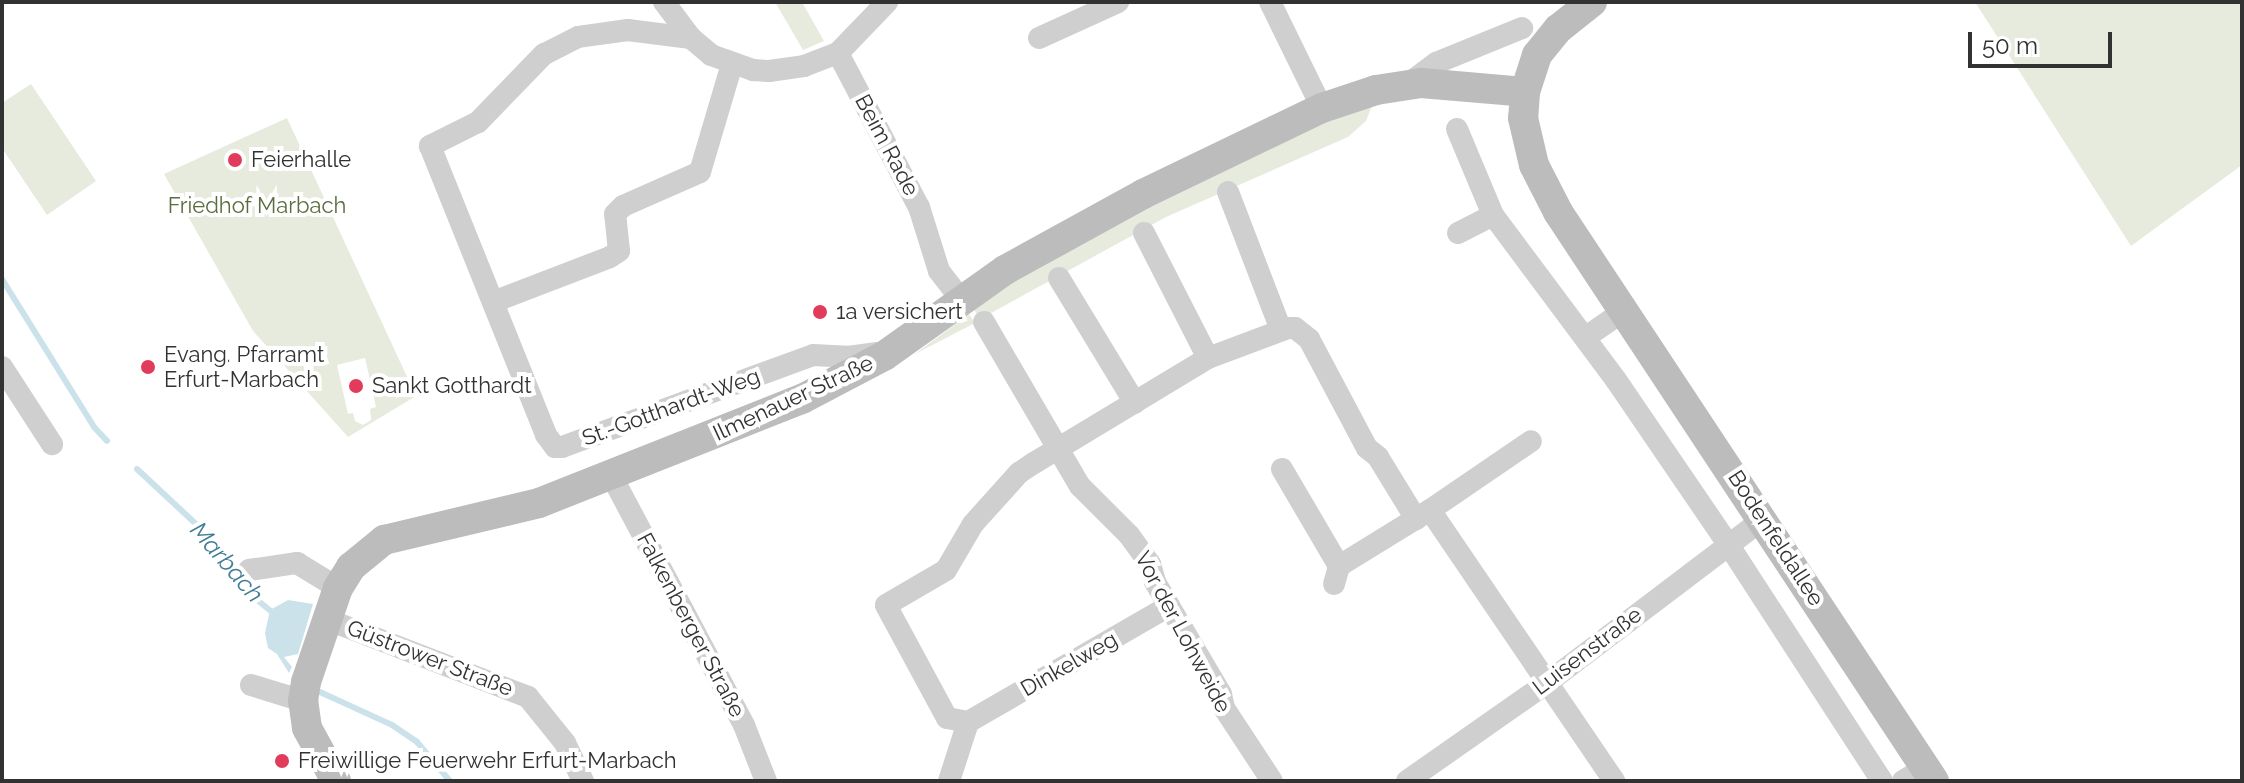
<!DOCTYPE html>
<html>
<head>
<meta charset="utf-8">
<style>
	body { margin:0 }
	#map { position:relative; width:2244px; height:783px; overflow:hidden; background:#fff; font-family:Raleway,sans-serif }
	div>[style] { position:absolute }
	.green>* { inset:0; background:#e6ebde }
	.water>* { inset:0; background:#cbe2ea }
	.stream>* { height:6px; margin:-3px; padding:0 3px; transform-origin:3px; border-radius:3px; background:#cbe2ea }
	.street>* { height:22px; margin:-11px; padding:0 11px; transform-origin:11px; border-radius:11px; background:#cfcfcf }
	.secondary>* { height:30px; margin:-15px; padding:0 15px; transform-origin:15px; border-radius:15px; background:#bcbcbc }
	.dots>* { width:22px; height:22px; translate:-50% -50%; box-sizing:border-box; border:4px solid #fff; border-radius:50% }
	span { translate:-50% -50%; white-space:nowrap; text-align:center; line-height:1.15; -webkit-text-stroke:8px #fff; paint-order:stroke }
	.street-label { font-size:22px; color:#323232 }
	.poi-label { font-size:22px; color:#323232 }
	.left { translate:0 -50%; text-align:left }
	.park-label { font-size:22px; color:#5a6d3f }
	.water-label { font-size:24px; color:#417d93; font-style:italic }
	.frame { position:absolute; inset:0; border:4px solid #323232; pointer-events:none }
	.scale { position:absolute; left:1968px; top:32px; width:144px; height:36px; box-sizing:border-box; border:4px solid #323232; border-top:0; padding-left:10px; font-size:24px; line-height:28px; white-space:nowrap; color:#323232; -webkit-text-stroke:6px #fff; paint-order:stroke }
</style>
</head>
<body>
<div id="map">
	<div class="green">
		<i style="clip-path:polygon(775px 2px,802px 2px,824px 41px,803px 50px)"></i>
		<i style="clip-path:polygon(1975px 2px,2242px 2px,2242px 165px,2131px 246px)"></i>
		<i style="clip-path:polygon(31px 84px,96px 181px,47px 215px,2px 148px,2px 103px)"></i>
		<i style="clip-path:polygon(1373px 103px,1366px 121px,1348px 137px,1166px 217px,980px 319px,972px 306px,1011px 280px,1215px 169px)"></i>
		<i style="clip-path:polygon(evenodd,287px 118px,416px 396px,348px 437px,253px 331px,164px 174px,287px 118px,365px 358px,376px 407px,370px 409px,371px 420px,363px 425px,355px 421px,353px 413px,348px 414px,337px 365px,365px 358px)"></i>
		<i style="clip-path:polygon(968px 313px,975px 323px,915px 354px,965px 317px)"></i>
	</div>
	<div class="water">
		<i style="clip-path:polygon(288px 600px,313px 604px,298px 654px,284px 657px,292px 667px,289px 673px,277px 654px,268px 648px,265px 633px,270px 610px)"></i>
	</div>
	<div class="stream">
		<i style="left:2px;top:279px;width:174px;rotate:58.1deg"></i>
		<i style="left:94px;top:427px;width:19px;rotate:47deg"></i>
		<i style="left:137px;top:469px;width:101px;rotate:43deg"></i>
		<i style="left:211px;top:538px;width:64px;rotate:56.6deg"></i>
		<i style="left:246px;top:591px;width:35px;rotate:39deg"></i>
		<i style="left:320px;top:692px;width:79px;rotate:24.6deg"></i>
		<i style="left:392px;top:725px;width:30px;rotate:34deg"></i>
		<i style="left:417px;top:742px;width:51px;rotate:49.8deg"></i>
	</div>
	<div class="street">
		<i style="left:664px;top:2px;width:45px;rotate:53.1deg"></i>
		<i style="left:691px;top:38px;width:26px;rotate:40deg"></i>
		<i style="left:711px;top:55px;width:45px;rotate:19.7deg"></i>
		<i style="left:753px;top:70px;width:16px;rotate:4deg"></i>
		<i style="left:769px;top:71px;width:35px;rotate:-8deg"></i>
		<i style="left:804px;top:66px;width:36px;rotate:-21deg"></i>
		<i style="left:838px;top:53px;width:71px;rotate:-46.1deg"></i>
		<i style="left:1270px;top:2px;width:118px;rotate:63.9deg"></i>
		<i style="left:691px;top:38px;width:64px;rotate:-172.8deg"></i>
		<i style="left:628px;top:30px;width:50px;rotate:172deg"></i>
		<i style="left:578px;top:37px;width:38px;rotate:153deg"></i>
		<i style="left:544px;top:54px;width:95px;rotate:134.1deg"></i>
		<i style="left:478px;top:122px;width:54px;rotate:153.4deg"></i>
		<i style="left:430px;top:146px;width:311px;rotate:68.1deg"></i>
		<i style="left:546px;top:435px;width:15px;rotate:53deg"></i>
		<i style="left:555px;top:447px;width:7px"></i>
		<i style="left:562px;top:447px;width:267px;rotate:-20.1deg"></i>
		<i style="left:813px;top:355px;width:35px;rotate:3deg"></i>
		<i style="left:848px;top:357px;width:28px;rotate:-8deg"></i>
		<i style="left:1039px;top:38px;width:87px;rotate:-24.5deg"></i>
		<i style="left:838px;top:53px;width:174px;rotate:62.3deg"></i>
		<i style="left:919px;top:207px;width:67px;rotate:72.6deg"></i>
		<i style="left:939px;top:271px;width:37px;rotate:52deg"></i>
		<i style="left:1408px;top:84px;width:35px;rotate:-37deg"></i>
		<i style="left:1436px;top:63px;width:93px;rotate:-22.1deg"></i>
		<i style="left:1457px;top:129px;width:93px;rotate:67.3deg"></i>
		<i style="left:1493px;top:215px;width:206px;rotate:53.3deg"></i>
		<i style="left:1616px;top:380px;width:199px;rotate:55.7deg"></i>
		<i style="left:1728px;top:544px;width:283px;rotate:57deg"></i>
		<i style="left:1228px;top:192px;width:148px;rotate:69deg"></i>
		<i style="left:1144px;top:233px;width:140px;rotate:62.9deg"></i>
		<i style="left:1458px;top:233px;width:39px;rotate:-27deg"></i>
		<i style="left:1059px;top:278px;width:146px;rotate:58.7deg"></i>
		<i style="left:493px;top:302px;width:125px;rotate:-21deg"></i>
		<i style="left:610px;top:257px;width:11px;rotate:-34deg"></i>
		<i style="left:619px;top:251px;width:37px;rotate:-96deg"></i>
		<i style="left:615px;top:214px;width:11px;rotate:-45deg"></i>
		<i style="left:623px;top:206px;width:84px;rotate:-23.8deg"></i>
		<i style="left:700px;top:172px;width:113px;rotate:-73.5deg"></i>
		<i style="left:984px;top:322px;width:190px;rotate:59.7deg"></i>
		<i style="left:1080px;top:486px;width:69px;rotate:45deg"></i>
		<i style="left:1129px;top:535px;width:36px;rotate:54deg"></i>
		<i style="left:1150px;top:564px;width:19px;rotate:74deg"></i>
		<i style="left:1155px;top:582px;width:130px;rotate:59.5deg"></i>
		<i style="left:1221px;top:694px;width:14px;rotate:78deg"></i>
		<i style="left:1224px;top:708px;width:87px;rotate:56.7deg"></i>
		<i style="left:1586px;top:337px;width:47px;rotate:-34.7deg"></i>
		<i style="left:2px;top:367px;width:92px;rotate:57deg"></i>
		<i style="left:1282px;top:469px;width:113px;rotate:59.6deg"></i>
		<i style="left:610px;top:473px;width:285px;rotate:62deg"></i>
		<i style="left:744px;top:725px;width:60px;rotate:68.6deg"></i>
		<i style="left:1430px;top:510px;width:328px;rotate:55.8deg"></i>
		<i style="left:249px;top:570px;width:49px;rotate:-8.3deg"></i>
		<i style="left:297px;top:563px;width:48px;rotate:31.4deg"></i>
		<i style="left:1334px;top:584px;width:19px;rotate:-74deg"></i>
		<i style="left:1339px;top:566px;width:107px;rotate:-31.6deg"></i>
		<i style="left:1430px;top:510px;width:122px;rotate:-34.3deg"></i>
		<i style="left:1169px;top:606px;width:232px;rotate:150deg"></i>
		<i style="left:968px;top:722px;width:21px;rotate:-169deg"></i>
		<i style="left:947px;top:718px;width:128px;rotate:-118.4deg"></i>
		<i style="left:886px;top:605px;width:69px;rotate:-30.3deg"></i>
		<i style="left:946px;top:570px;width:53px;rotate:-59.6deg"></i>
		<i style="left:973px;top:524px;width:69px;rotate:-48deg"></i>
		<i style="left:1019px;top:473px;width:18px;rotate:-34deg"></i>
		<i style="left:1034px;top:463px;width:203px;rotate:-31.1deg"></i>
		<i style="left:1208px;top:358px;width:85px;rotate:-20.6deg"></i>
		<i style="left:1288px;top:328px;width:7px"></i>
		<i style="left:1295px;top:328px;width:18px;rotate:38deg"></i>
		<i style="left:1309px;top:339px;width:123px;rotate:62deg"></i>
		<i style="left:1367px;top:448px;width:14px;rotate:39deg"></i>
		<i style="left:1378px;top:457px;width:73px;rotate:58.5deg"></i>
		<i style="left:326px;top:619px;width:217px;rotate:21.1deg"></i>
		<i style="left:528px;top:697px;width:59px;rotate:51.2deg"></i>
		<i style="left:565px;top:743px;width:42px;rotate:64.7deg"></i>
		<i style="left:251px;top:685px;width:54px;rotate:17.1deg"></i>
		<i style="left:949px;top:781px;width:62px;rotate:-72.1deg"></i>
		<i style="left:1407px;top:781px;width:171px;rotate:-35deg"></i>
		<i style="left:1547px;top:683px;width:273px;rotate:-37.2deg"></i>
		<i style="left:1903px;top:781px;width:27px;rotate:-31deg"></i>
	</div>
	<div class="secondary">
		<i style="left:1592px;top:2px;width:43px;rotate:141.5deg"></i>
		<i style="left:1558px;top:29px;width:33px;rotate:129deg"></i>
		<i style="left:1537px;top:55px;width:39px;rotate:108deg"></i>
		<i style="left:1525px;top:92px;width:26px;rotate:94deg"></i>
		<i style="left:1523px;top:118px;width:48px;rotate:76.8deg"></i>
		<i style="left:1534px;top:165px;width:53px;rotate:62.9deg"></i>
		<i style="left:1558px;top:212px;width:682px;rotate:56.54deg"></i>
		<i style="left:336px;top:781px;width:60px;rotate:-118.7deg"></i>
		<i style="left:307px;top:728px;width:27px;rotate:-98deg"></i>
		<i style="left:303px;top:701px;width:19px;rotate:-81deg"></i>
		<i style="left:306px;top:682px;width:99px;rotate:-71.2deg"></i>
		<i style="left:338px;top:588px;width:25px;rotate:-58deg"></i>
		<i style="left:351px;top:567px;width:43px;rotate:-39.3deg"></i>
		<i style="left:384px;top:540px;width:159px;rotate:-13.4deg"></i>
		<i style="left:539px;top:503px;width:283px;rotate:-21.6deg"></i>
		<i style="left:802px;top:399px;width:93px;rotate:-27.7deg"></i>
		<i style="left:884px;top:356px;width:148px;rotate:-35.4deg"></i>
		<i style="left:1005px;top:270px;width:158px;rotate:-28.8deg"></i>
		<i style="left:1143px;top:194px;width:199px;rotate:-25.7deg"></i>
		<i style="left:1322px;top:108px;width:57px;rotate:-18.4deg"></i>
		<i style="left:1376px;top:90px;width:46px;rotate:-8.8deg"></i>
		<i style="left:1421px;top:83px;width:104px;rotate:4.9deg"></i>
	</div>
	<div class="dots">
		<i style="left:235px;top:160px;background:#e13c5b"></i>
		<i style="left:820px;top:312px;background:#e13c5b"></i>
		<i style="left:148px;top:367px;background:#e13c5b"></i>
		<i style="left:356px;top:386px;background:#e13c5b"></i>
		<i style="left:282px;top:761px;background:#e13c5b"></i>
	</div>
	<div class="street-label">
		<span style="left:887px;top:145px;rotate:62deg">Beim Rade</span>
		<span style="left:793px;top:398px;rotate:-25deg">Ilmenauer Straße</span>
		<span style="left:671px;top:407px;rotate:-20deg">St.-Gotthardt-Weg</span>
		<span style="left:1776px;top:538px;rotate:57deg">Bodenfeldallee</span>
		<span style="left:691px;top:625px;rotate:62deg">Falkenberger Straße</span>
		<span style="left:1183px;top:632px;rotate:62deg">Vor der Lohweide</span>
		<span style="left:1587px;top:651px;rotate:-37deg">Luisenstraße</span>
		<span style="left:430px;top:658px;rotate:21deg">Güstrower Straße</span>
		<span style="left:1069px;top:664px;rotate:-30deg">Dinkelweg</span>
	</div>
	<div class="poi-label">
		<span class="left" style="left:251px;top:160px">Feierhalle</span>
		<span class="left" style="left:836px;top:312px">1a versichert</span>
		<span class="left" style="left:164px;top:367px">Evang. Pfarramt<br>Erfurt-Marbach</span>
		<span class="left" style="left:372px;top:386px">Sankt Gotthardt</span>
		<span class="left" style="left:298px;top:761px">Freiwillige Feuerwehr Erfurt-Marbach</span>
	</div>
	<div class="park-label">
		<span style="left:257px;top:206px">Friedhof Marbach</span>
	</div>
	<div class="water-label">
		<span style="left:227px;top:562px;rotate:49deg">Marbach</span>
	</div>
	<div class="frame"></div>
	<div class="scale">50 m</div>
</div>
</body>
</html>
